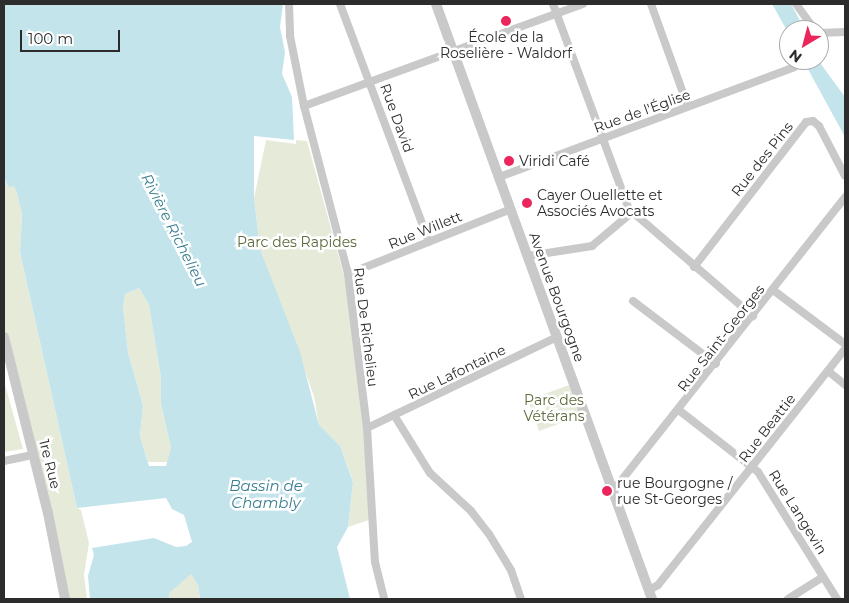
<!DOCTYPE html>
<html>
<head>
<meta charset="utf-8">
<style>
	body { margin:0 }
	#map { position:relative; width:849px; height:603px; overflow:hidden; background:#fff; font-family:Montserrat,sans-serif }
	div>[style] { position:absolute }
	.green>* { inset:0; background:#e6ebd9 }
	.water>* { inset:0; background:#c4e4ec }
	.minor>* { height:8px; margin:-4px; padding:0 4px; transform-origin:4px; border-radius:4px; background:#c9c9c9 }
	.tertiary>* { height:10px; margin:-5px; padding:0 5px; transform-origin:5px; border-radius:5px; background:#c9c9c9 }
	.dots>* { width:14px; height:14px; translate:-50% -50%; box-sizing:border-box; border:2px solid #fff; border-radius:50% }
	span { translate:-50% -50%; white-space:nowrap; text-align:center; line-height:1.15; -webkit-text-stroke:5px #fff; paint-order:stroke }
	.poi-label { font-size:14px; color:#2c2c2c }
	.left { translate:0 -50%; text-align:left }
	.street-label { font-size:14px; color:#2c2c2c }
	.park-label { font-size:14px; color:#596939 }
	.water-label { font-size:15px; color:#387f91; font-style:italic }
	.frame { position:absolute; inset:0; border:5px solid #2c2c2c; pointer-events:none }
	.north { position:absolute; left:779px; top:20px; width:50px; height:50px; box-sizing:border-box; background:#fff; border:1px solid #ababab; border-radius:50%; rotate:217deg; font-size:14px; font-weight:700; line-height:20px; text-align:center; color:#2c2c2c }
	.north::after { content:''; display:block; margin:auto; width:18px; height:22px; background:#eb265b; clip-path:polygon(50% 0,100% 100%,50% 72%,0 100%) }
	.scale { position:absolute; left:20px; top:30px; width:100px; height:22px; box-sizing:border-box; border:2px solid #2c2c2c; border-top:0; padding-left:6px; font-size:15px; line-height:18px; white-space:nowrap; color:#2c2c2c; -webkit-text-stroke:4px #fff; paint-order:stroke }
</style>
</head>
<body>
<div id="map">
	<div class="green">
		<i style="clip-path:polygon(266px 140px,296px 144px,296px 140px,307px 141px,346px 283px,364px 433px,369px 520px,348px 527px,353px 481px,340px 446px,319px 426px,314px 396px,260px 249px,254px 198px)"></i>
		<i style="clip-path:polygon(4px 177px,9px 188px,13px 186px,16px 190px,22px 214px,20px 252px,77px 508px,81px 510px,89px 543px,84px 575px,87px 599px,70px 599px,53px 516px,4px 337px)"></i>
		<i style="clip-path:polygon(139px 288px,149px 305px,161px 378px,161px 404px,171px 448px,170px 462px,148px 462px,140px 436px,143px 406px,128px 352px,123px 307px,125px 294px)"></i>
		<i style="clip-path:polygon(4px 381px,23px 449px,4px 452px)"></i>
		<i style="clip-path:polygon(569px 385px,581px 416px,539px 431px,528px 400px)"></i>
		<i style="clip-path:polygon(191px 573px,198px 585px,200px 599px,169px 599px,168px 593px)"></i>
	</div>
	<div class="water">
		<i style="clip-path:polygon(evenodd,4px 4px,283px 4px,280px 27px,285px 52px,282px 74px,292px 97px,294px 140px,254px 136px,254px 198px,260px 249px,300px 352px,319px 425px,340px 446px,353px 482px,348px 527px,337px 547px,350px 599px,200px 599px,198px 585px,191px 574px,169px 593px,169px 599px,90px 599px,88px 576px,94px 555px,92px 548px,154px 538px,176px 547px,186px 546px,192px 542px,184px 515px,172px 509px,166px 498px,77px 508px,20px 252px,22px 214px,16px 190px,13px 186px,9px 188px,4px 177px,4px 4px,139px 288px,149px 305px,161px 378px,161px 404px,171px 448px,166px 466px,149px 466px,140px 436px,143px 406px,128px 352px,123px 307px,125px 294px,139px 288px)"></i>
		<i style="clip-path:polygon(772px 4px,791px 4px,805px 30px,789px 30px,789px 34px)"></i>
		<i style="clip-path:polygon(803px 60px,818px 60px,845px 97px,845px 137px)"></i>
	</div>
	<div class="minor">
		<i style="left:289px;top:4px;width:32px;rotate:88deg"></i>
		<i style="left:290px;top:36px;width:71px;rotate:78.7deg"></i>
		<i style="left:304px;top:106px;width:174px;rotate:75.3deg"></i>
		<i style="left:348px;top:274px;width:155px;rotate:83deg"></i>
		<i style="left:367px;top:428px;width:134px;rotate:86.6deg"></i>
		<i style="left:375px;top:562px;width:38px;rotate:76deg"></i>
		<i style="left:340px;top:4px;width:254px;rotate:69.5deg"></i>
		<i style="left:553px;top:4px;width:219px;rotate:69.7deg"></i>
		<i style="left:629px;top:209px;width:164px;rotate:40.8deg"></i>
		<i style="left:651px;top:4px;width:109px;rotate:70.2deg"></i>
		<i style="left:796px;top:4px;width:32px;rotate:54deg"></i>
		<i style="left:819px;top:33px;width:26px;rotate:-2deg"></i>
		<i style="left:304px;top:106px;width:297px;rotate:-20.1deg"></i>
		<i style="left:499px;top:177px;width:315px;rotate:-20.4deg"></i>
		<i style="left:528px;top:256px;width:65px;rotate:-8.9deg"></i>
		<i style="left:592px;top:246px;width:51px;rotate:-40.2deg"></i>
		<i style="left:694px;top:267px;width:183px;rotate:-52.3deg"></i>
		<i style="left:806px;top:122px;width:7px;rotate:-8deg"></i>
		<i style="left:813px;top:121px;width:8px;rotate:40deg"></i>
		<i style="left:819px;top:126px;width:56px;rotate:62.5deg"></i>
		<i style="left:348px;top:274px;width:175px;rotate:-21.7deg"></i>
		<i style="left:773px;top:290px;width:90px;rotate:36.9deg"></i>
		<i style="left:633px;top:301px;width:104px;rotate:37.2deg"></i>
		<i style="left:828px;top:371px;width:22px;rotate:39deg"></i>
		<i style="left:680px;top:411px;width:99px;rotate:38deg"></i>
		<i style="left:758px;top:472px;width:150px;rotate:58.1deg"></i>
		<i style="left:394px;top:415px;width:68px;rotate:58.2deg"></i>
		<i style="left:430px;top:473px;width:56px;rotate:42.8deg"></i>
		<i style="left:471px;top:511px;width:29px;rotate:52deg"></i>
		<i style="left:489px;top:534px;width:42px;rotate:58.6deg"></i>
		<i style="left:511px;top:570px;width:31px;rotate:71deg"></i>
		<i style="left:367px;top:428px;width:211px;rotate:-25.6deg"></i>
		<i style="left:4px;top:461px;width:30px;rotate:-12deg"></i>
		<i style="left:613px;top:491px;width:375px;rotate:-51.7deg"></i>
		<i style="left:649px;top:590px;width:10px;rotate:-29deg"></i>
		<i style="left:658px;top:585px;width:301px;rotate:-51.6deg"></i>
		<i style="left:788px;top:599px;width:41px;rotate:-32.2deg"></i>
	</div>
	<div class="tertiary">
		<i style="left:436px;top:4px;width:633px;rotate:70.05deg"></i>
		<i style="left:4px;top:337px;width:181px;rotate:76deg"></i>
		<i style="left:48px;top:513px;width:88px;rotate:78.8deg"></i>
	</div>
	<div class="dots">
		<i style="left:506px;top:21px;background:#eb265b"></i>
		<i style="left:509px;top:161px;background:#eb265b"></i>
		<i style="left:527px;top:203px;background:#eb265b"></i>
		<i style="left:607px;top:491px;background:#eb265b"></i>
	</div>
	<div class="poi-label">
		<span style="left:506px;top:45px">École de la<br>Roselière - Waldorf</span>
		<span class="left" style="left:519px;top:161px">Viridi Café</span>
		<span class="left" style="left:537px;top:203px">Cayer Ouellette et<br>Associés Avocats</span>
		<span class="left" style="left:617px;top:491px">rue Bourgogne /<br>rue St-Georges</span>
	</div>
	<div class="street-label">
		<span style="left:642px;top:111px;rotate:-20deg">Rue de l'Église</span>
		<span style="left:397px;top:118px;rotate:70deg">Rue David</span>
		<span style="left:762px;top:159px;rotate:-52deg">Rue des Pins</span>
		<span style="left:425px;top:230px;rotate:-22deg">Rue Willett</span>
		<span style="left:557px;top:297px;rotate:70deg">Avenue Bourgogne</span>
		<span style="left:366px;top:327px;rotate:83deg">Rue De Richelieu</span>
		<span style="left:721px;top:338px;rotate:-52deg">Rue Saint-Georges</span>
		<span style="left:457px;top:372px;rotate:-26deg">Rue Lafontaine</span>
		<span style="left:767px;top:428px;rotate:-52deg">Rue Beattie</span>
		<span style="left:50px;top:464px;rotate:76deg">1re Rue</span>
		<span style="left:798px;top:512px;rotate:58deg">Rue Langevin</span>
	</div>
	<div class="park-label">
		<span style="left:297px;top:242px">Parc des Rapides</span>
		<span style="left:554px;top:408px">Parc des<br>Vétérans</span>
	</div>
	<div class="water-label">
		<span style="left:174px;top:230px;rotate:63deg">Rivière Richelieu</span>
		<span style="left:266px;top:494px">Bassin de<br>Chambly</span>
	</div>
	<div class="frame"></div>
	<div class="north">N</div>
	<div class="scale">100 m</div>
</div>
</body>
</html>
